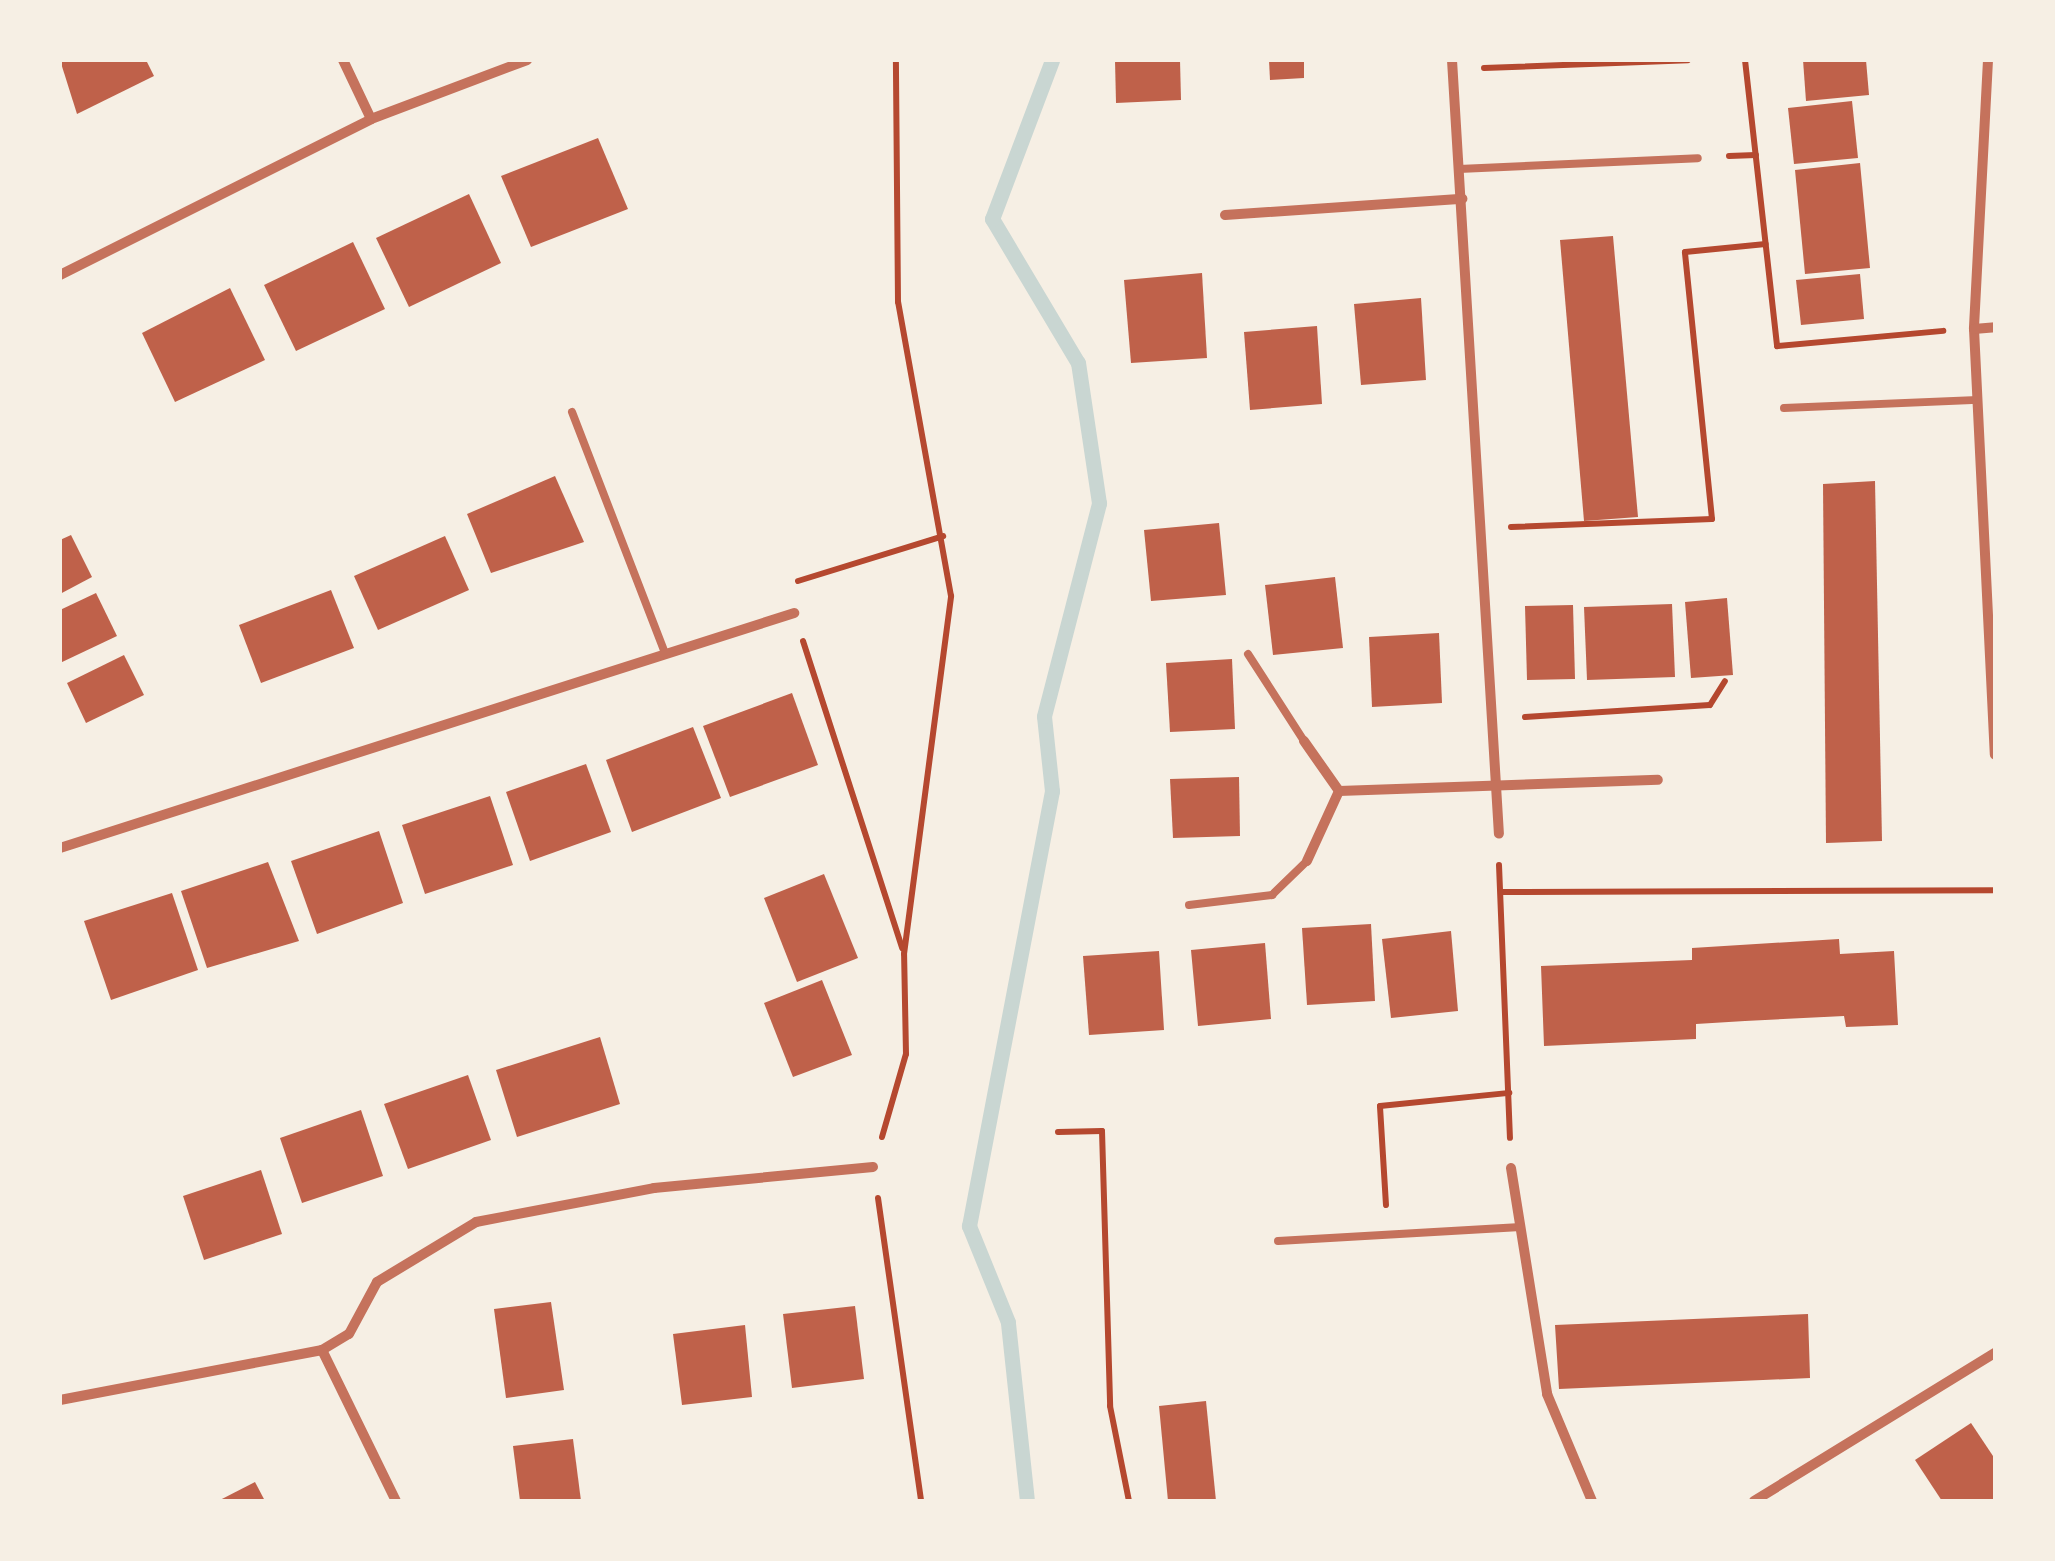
<!DOCTYPE html>
<html>
<head>
<meta charset="utf-8">
<style>
	body { margin:0 }
	#map { position:relative; width:2055px; height:1561px; overflow:hidden; background:#f6efe4; font-family:Roboto,sans-serif }
	div>[style] { position:absolute }
	.stream>* { height:15px; margin:-7.5px; padding:0 7.5px; transform-origin:7.5px; border-radius:7.5px; background:#c9d6d2 }
	.building>* { inset:0; background:#bf614a }
	.path>* { height:6px; margin:-3px; padding:0 3px; transform-origin:3px; border-radius:3px; background:#b5482f }
	.service>* { height:8px; margin:-4px; padding:0 4px; transform-origin:4px; border-radius:4px; background:#c5725c }
	.minor>* { height:10px; margin:-5px; padding:0 5px; transform-origin:5px; border-radius:5px; background:#c5725c }
	span { translate:-50% -50%; white-space:nowrap; text-align:center; line-height:1.15; -webkit-text-stroke:10px #f6efe4; paint-order:stroke }
	.frame { position:absolute; inset:0; border:62px solid #f6efe4; pointer-events:none }
</style>
</head>
<body>
<div id="map">
	<div class="stream">
		<i style="left:1027px;top:1501px;width:180px;rotate:-96.1deg"></i>
		<i style="left:1008px;top:1322px;width:104px;rotate:-112.1deg"></i>
		<i style="left:969px;top:1226px;width:443px;rotate:-79.2deg"></i>
		<i style="left:1052px;top:791px;width:75px;rotate:-96.1deg"></i>
		<i style="left:1044px;top:716px;width:220px;rotate:-75.5deg"></i>
		<i style="left:1099px;top:503px;width:142px;rotate:-98.5deg"></i>
		<i style="left:1078px;top:363px;width:168px;rotate:-120.8deg"></i>
		<i style="left:992px;top:219px;width:170px;rotate:-69.3deg"></i>
	</div>
	<div class="building">
		<i style="clip-path:polygon(60px 60px,146px 60px,154px 76px,77px 114px)"></i>
		<i style="clip-path:polygon(1115px 60px,1180px 60px,1181px 100px,1116px 103px)"></i>
		<i style="clip-path:polygon(1269px 60px,1304px 60px,1304px 78px,1270px 80px)"></i>
		<i style="clip-path:polygon(1803px 60px,1866px 60px,1869px 95px,1806px 101px)"></i>
		<i style="clip-path:polygon(1852px 101px,1858px 158px,1794px 164px,1788px 108px)"></i>
		<i style="clip-path:polygon(598px 138px,628px 209px,531px 247px,501px 176px)"></i>
		<i style="clip-path:polygon(1860px 163px,1870px 268px,1805px 274px,1795px 170px)"></i>
		<i style="clip-path:polygon(469px 194px,501px 263px,409px 307px,376px 238px)"></i>
		<i style="clip-path:polygon(1613px 236px,1638px 517px,1584px 521px,1560px 240px)"></i>
		<i style="clip-path:polygon(353px 242px,385px 309px,296px 351px,264px 285px)"></i>
		<i style="clip-path:polygon(1202px 273px,1207px 358px,1131px 363px,1124px 280px)"></i>
		<i style="clip-path:polygon(1860px 274px,1864px 319px,1801px 325px,1796px 280px)"></i>
		<i style="clip-path:polygon(230px 288px,265px 360px,175px 402px,142px 333px)"></i>
		<i style="clip-path:polygon(1421px 298px,1426px 380px,1361px 385px,1354px 304px)"></i>
		<i style="clip-path:polygon(1317px 326px,1322px 404px,1250px 410px,1244px 332px)"></i>
		<i style="clip-path:polygon(555px 476px,584px 542px,491px 573px,467px 514px)"></i>
		<i style="clip-path:polygon(1875px 481px,1882px 841px,1826px 843px,1823px 484px)"></i>
		<i style="clip-path:polygon(1219px 523px,1226px 595px,1151px 601px,1144px 530px)"></i>
		<i style="clip-path:polygon(71px 535px,92px 577px,60px 594px,60px 540px)"></i>
		<i style="clip-path:polygon(445px 536px,469px 590px,378px 630px,354px 576px)"></i>
		<i style="clip-path:polygon(1335px 577px,1343px 648px,1273px 655px,1265px 585px)"></i>
		<i style="clip-path:polygon(331px 590px,354px 648px,261px 683px,239px 625px)"></i>
		<i style="clip-path:polygon(96px 593px,117px 636px,60px 663px,60px 610px)"></i>
		<i style="clip-path:polygon(1727px 598px,1733px 675px,1691px 678px,1685px 602px)"></i>
		<i style="clip-path:polygon(1672px 604px,1675px 677px,1587px 680px,1584px 607px)"></i>
		<i style="clip-path:polygon(1573px 605px,1575px 679px,1527px 680px,1525px 606px)"></i>
		<i style="clip-path:polygon(1439px 633px,1442px 703px,1372px 707px,1369px 637px)"></i>
		<i style="clip-path:polygon(124px 655px,144px 695px,86px 723px,67px 683px)"></i>
		<i style="clip-path:polygon(1232px 659px,1235px 729px,1170px 732px,1166px 663px)"></i>
		<i style="clip-path:polygon(792px 693px,818px 765px,730px 797px,703px 726px)"></i>
		<i style="clip-path:polygon(693px 727px,721px 798px,632px 832px,606px 760px)"></i>
		<i style="clip-path:polygon(586px 764px,611px 832px,530px 861px,506px 792px)"></i>
		<i style="clip-path:polygon(1239px 777px,1240px 836px,1173px 838px,1170px 779px)"></i>
		<i style="clip-path:polygon(490px 796px,513px 865px,425px 894px,402px 825px)"></i>
		<i style="clip-path:polygon(379px 831px,403px 903px,317px 934px,291px 861px)"></i>
		<i style="clip-path:polygon(268px 862px,299px 941px,207px 968px,181px 891px)"></i>
		<i style="clip-path:polygon(824px 874px,858px 958px,797px 982px,764px 898px)"></i>
		<i style="clip-path:polygon(172px 893px,198px 970px,111px 1000px,84px 921px)"></i>
		<i style="clip-path:polygon(1371px 924px,1375px 1001px,1307px 1005px,1302px 928px)"></i>
		<i style="clip-path:polygon(1451px 931px,1458px 1011px,1391px 1018px,1382px 939px)"></i>
		<i style="clip-path:polygon(1839px 939px,1840px 954px,1894px 951px,1898px 1025px,1846px 1027px,1844px 1016px,1745px 1021px,1696px 1024px,1696px 1039px,1544px 1046px,1541px 966px,1692px 960px,1692px 948px)"></i>
		<i style="clip-path:polygon(1265px 943px,1271px 1019px,1198px 1026px,1191px 950px)"></i>
		<i style="clip-path:polygon(1159px 951px,1164px 1030px,1089px 1035px,1083px 956px)"></i>
		<i style="clip-path:polygon(822px 980px,852px 1055px,793px 1077px,764px 1003px)"></i>
		<i style="clip-path:polygon(600px 1037px,620px 1104px,517px 1137px,496px 1070px)"></i>
		<i style="clip-path:polygon(468px 1075px,491px 1140px,408px 1169px,384px 1104px)"></i>
		<i style="clip-path:polygon(361px 1110px,383px 1176px,302px 1203px,280px 1138px)"></i>
		<i style="clip-path:polygon(261px 1170px,282px 1234px,204px 1260px,183px 1196px)"></i>
		<i style="clip-path:polygon(551px 1302px,564px 1390px,506px 1398px,494px 1309px)"></i>
		<i style="clip-path:polygon(855px 1306px,864px 1379px,792px 1388px,783px 1314px)"></i>
		<i style="clip-path:polygon(1808px 1314px,1810px 1378px,1559px 1389px,1555px 1325px)"></i>
		<i style="clip-path:polygon(745px 1325px,752px 1397px,682px 1405px,673px 1334px)"></i>
		<i style="clip-path:polygon(1206px 1401px,1216px 1501px,1168px 1501px,1159px 1406px)"></i>
		<i style="clip-path:polygon(1971px 1423px,1995px 1459px,1995px 1501px,1942px 1501px,1915px 1460px)"></i>
		<i style="clip-path:polygon(573px 1439px,581px 1501px,520px 1501px,513px 1446px)"></i>
		<i style="clip-path:polygon(255px 1482px,265px 1501px,218px 1501px)"></i>
	</div>
	<div class="path">
		<i style="left:1745px;top:60px;width:288px;rotate:83.6deg"></i>
		<i style="left:1777px;top:346px;width:167px;rotate:-5.2deg"></i>
		<i style="left:1484px;top:68px;width:204px;rotate:-2.2deg"></i>
		<i style="left:1729px;top:156px;width:27px;rotate:-2deg"></i>
		<i style="left:1511px;top:527px;width:201px;rotate:-2.3deg"></i>
		<i style="left:1712px;top:519px;width:268px;rotate:-95.8deg"></i>
		<i style="left:1685px;top:252px;width:81px;rotate:-5.6deg"></i>
		<i style="left:798px;top:581px;width:152px;rotate:-17.2deg"></i>
		<i style="left:803px;top:641px;width:323px;rotate:72.1deg"></i>
		<i style="left:1525px;top:717px;width:185px;rotate:-3.7deg"></i>
		<i style="left:1710px;top:705px;width:28px;rotate:-58deg"></i>
		<i style="left:1499px;top:865px;width:273px;rotate:87.7deg"></i>
		<i style="left:1501px;top:892px;width:494px;rotate:-0.2deg"></i>
		<i style="left:1058px;top:1132px;width:44px;rotate:-1.3deg"></i>
		<i style="left:1102px;top:1131px;width:275px;rotate:88.3deg"></i>
		<i style="left:1110px;top:1406px;width:97px;rotate:78.7deg"></i>
		<i style="left:882px;top:1137px;width:86px;rotate:-73.9deg"></i>
		<i style="left:906px;top:1054px;width:100px;rotate:-91.1deg"></i>
		<i style="left:904px;top:954px;width:361px;rotate:-82.5deg"></i>
		<i style="left:951px;top:596px;width:299px;rotate:-100.2deg"></i>
		<i style="left:898px;top:302px;width:242px;rotate:-90.5deg"></i>
		<i style="left:878px;top:1198px;width:306px;rotate:81.9deg"></i>
		<i style="left:1386px;top:1205px;width:99px;rotate:-93.5deg"></i>
		<i style="left:1380px;top:1106px;width:130px;rotate:-5.8deg"></i>
	</div>
	<div class="service">
		<i style="left:1459px;top:169px;width:239px;rotate:-2.6deg"></i>
		<i style="left:1784px;top:408px;width:194px;rotate:-2.4deg"></i>
		<i style="left:572px;top:412px;width:256px;rotate:68.9deg"></i>
		<i style="left:1248px;top:654px;width:103px;rotate:57.2deg"></i>
		<i style="left:1189px;top:905px;width:84px;rotate:-6.9deg"></i>
		<i style="left:1272px;top:895px;width:49px;rotate:-44.2deg"></i>
		<i style="left:1278px;top:1241px;width:243px;rotate:-3.3deg"></i>
	</div>
	<div class="minor">
		<i style="left:343px;top:60px;width:65px;rotate:64.6deg"></i>
		<i style="left:1452px;top:60px;width:775px;rotate:86.53deg"></i>
		<i style="left:1988px;top:60px;width:269px;rotate:93deg"></i>
		<i style="left:1974px;top:329px;width:426px;rotate:87.2deg"></i>
		<i style="left:1225px;top:215px;width:238px;rotate:-3.9deg"></i>
		<i style="left:60px;top:275px;width:348px;rotate:-26.6deg"></i>
		<i style="left:371px;top:119px;width:167px;rotate:-20.7deg"></i>
		<i style="left:1974px;top:329px;width:21px;rotate:-5deg"></i>
		<i style="left:1304px;top:741px;width:61px;rotate:55deg"></i>
		<i style="left:1339px;top:791px;width:77px;rotate:114.6deg"></i>
		<i style="left:1339px;top:791px;width:319px;rotate:-2deg"></i>
		<i style="left:60px;top:848px;width:771px;rotate:-17.75deg"></i>
		<i style="left:1511px;top:1168px;width:229px;rotate:80.9deg"></i>
		<i style="left:1547px;top:1394px;width:116px;rotate:67.2deg"></i>
		<i style="left:322px;top:1350px;width:31px;rotate:-31deg"></i>
		<i style="left:349px;top:1334px;width:59px;rotate:-61.7deg"></i>
		<i style="left:377px;top:1282px;width:116px;rotate:-31.2deg"></i>
		<i style="left:476px;top:1222px;width:181px;rotate:-10.8deg"></i>
		<i style="left:654px;top:1188px;width:220px;rotate:-5.5deg"></i>
		<i style="left:60px;top:1400px;width:267px;rotate:-10.8deg"></i>
		<i style="left:322px;top:1350px;width:168px;rotate:63.9deg"></i>
		<i style="left:1754px;top:1501px;width:283px;rotate:-31.6deg"></i>
	</div>
	<div class="frame"></div>
</div>
</body>
</html>
